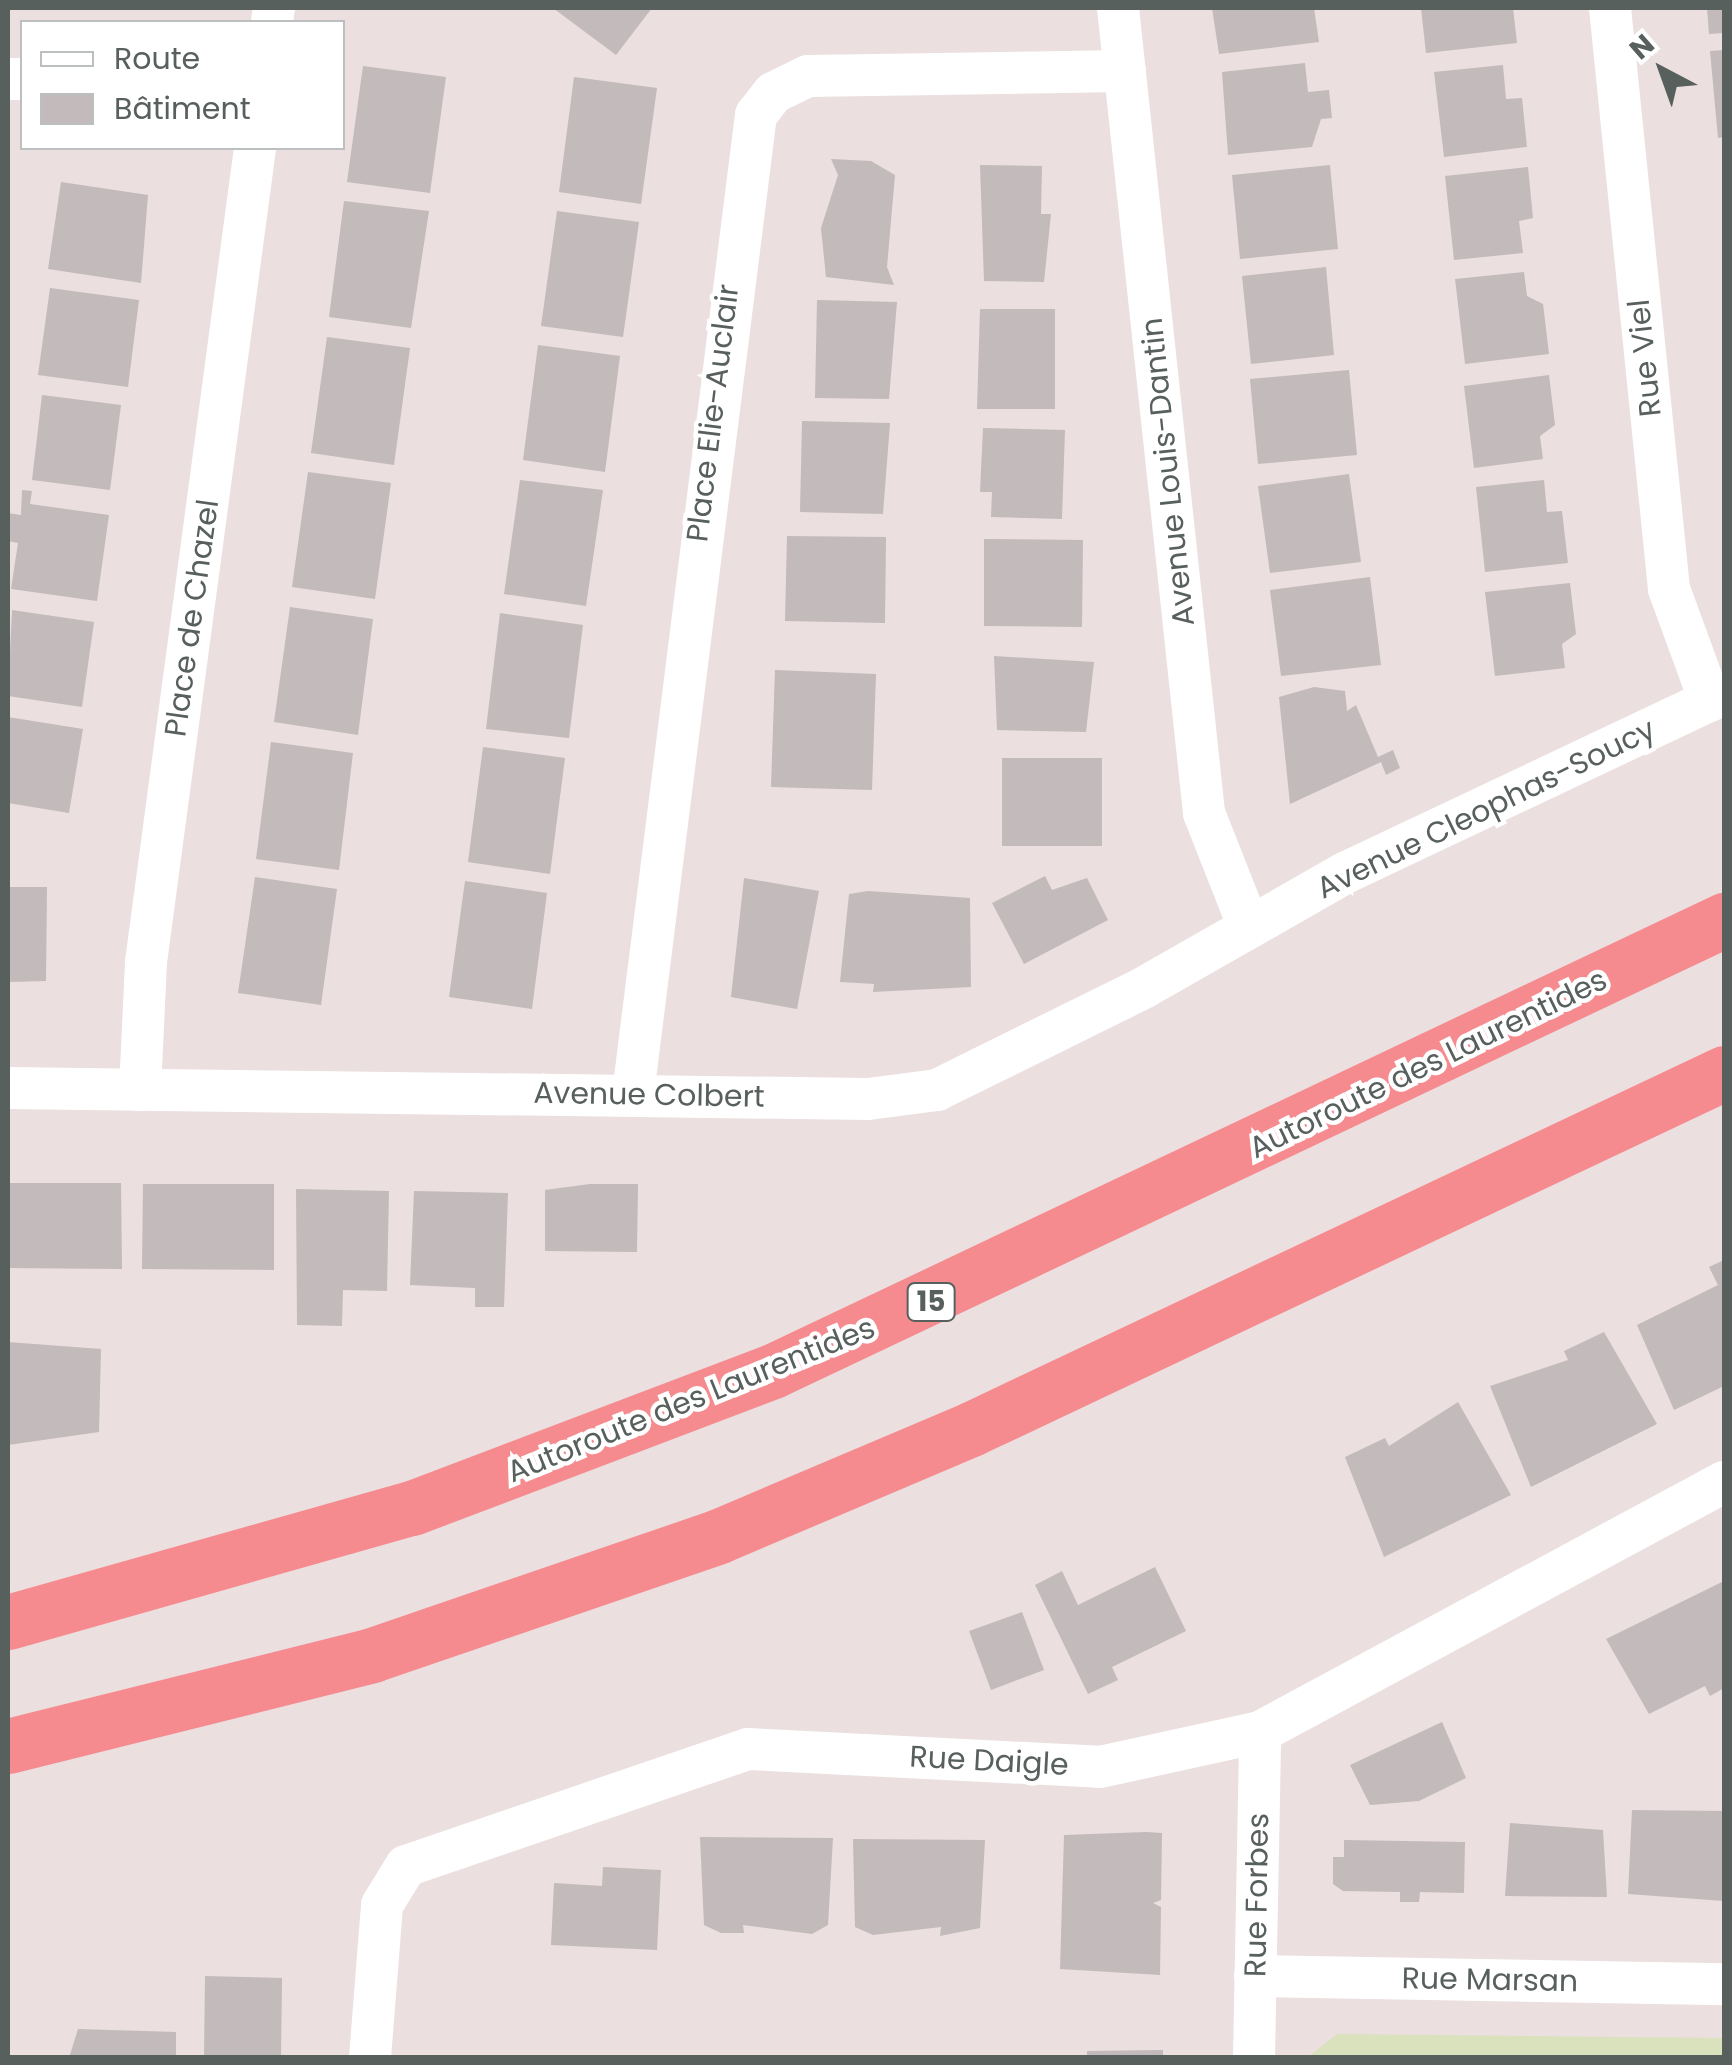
<!DOCTYPE html>
<html>
<head>
<meta charset="utf-8">
<style>
	body { margin:0 }
	#map { position:relative; width:1732px; height:2065px; overflow:hidden; background:#ebdfdf; font-family:Poppins,sans-serif }
	div>[style] { position:absolute }
	.green>* { inset:0; background:#d9e1bd }
	.building>* { inset:0; background:#c3babb }
	.street>* { height:42px; margin:-21px; padding:0 21px; transform-origin:21px; border-radius:21px; background:#fff }
	.highway>* { height:55px; margin:-27.5px; padding:0 27.5px; transform-origin:27.5px; border-radius:27.5px; background:#f68b8f }
	span { translate:-50% -50%; white-space:nowrap; text-align:center; line-height:1.15; -webkit-text-stroke:9px #fff; paint-order:stroke }
	.shield-label span { padding:2px 8px; background:#fff; border:2px solid; border-radius:8px; -webkit-text-stroke-width:0 }
	.shield-label { font-size:28px; color:#58605e; font-weight:700 }
	.street-label { font-size:30px; color:#58605e }
	.frame { position:absolute; inset:0; border:10px solid #58605e; pointer-events:none }
	.legend { position:absolute; left:20px; top:20px; width:325px; height:130px; box-sizing:border-box; background:#fff; border:2px solid #bcbfbf; margin:0; padding:12px 18px; list-style:none; font-size:30px; color:#58605e }
	.legend li { display:flex; align-items:center; gap:20px; height:50px }
	.legend b { width:50px; border:2px solid #bcbfbf }
	.north { position:absolute; left:1612px; top:20px; width:100px; height:100px; -webkit-text-stroke:8px #fff; paint-order:stroke; rotate:319deg; font-size:28px; font-weight:700; line-height:40px; text-align:center; color:#58605e }
	.north::after { content:''; display:block; margin:auto; width:35px; height:45px; background:#58605e; clip-path:polygon(50% 0,100% 100%,50% 72%,0 100%) }
</style>
</head>
<body>
<div id="map">
	<div class="green">
		<i style="clip-path:polygon(1337px 2034px,1724px 2038px,1724px 2057px,1308px 2057px)"></i>
	</div>
	<div class="building">
		<i style="clip-path:polygon(553px 8px,652px 8px,616px 55px)"></i>
		<i style="clip-path:polygon(1212px 8px,1314px 8px,1319px 42px,1219px 54px)"></i>
		<i style="clip-path:polygon(1421px 8px,1513px 8px,1517px 43px,1426px 53px)"></i>
		<i style="clip-path:polygon(1707px 8px,1724px 8px,1724px 33px,1709px 34px)"></i>
		<i style="clip-path:polygon(1724px 50px,1724px 137px,1718px 138px,1710px 51px)"></i>
		<i style="clip-path:polygon(1305px 63px,1308px 92px,1329px 90px,1332px 118px,1321px 119px,1312px 147px,1228px 155px,1222px 72px)"></i>
		<i style="clip-path:polygon(1503px 65px,1506px 99px,1522px 98px,1527px 147px,1444px 157px,1434px 72px)"></i>
		<i style="clip-path:polygon(363px 66px,446px 77px,430px 193px,347px 182px)"></i>
		<i style="clip-path:polygon(574px 77px,657px 88px,641px 204px,559px 192px)"></i>
		<i style="clip-path:polygon(831px 159px,871px 161px,895px 175px,887px 267px,894px 285px,826px 277px,821px 228px,838px 175px)"></i>
		<i style="clip-path:polygon(980px 165px,1042px 166px,1041px 214px,1051px 214px,1044px 282px,984px 281px)"></i>
		<i style="clip-path:polygon(1330px 165px,1338px 249px,1240px 259px,1232px 175px)"></i>
		<i style="clip-path:polygon(1528px 167px,1533px 218px,1519px 221px,1523px 253px,1454px 260px,1445px 176px)"></i>
		<i style="clip-path:polygon(61px 182px,148px 195px,141px 283px,48px 269px)"></i>
		<i style="clip-path:polygon(344px 201px,429px 211px,411px 328px,329px 317px)"></i>
		<i style="clip-path:polygon(557px 211px,639px 222px,623px 337px,541px 326px)"></i>
		<i style="clip-path:polygon(1326px 267px,1334px 355px,1251px 364px,1242px 276px)"></i>
		<i style="clip-path:polygon(1524px 272px,1527px 296px,1543px 304px,1549px 354px,1465px 364px,1455px 279px)"></i>
		<i style="clip-path:polygon(50px 288px,139px 300px,128px 387px,38px 375px)"></i>
		<i style="clip-path:polygon(817px 300px,897px 302px,889px 399px,815px 398px)"></i>
		<i style="clip-path:polygon(980px 309px,1055px 309px,1055px 409px,977px 409px)"></i>
		<i style="clip-path:polygon(327px 337px,410px 348px,394px 465px,311px 453px)"></i>
		<i style="clip-path:polygon(538px 345px,620px 356px,605px 472px,523px 460px)"></i>
		<i style="clip-path:polygon(1349px 370px,1357px 455px,1258px 464px,1250px 379px)"></i>
		<i style="clip-path:polygon(1549px 375px,1555px 425px,1540px 436px,1543px 459px,1474px 468px,1464px 386px)"></i>
		<i style="clip-path:polygon(42px 395px,121px 405px,110px 490px,32px 480px)"></i>
		<i style="clip-path:polygon(802px 421px,890px 423px,883px 514px,800px 512px)"></i>
		<i style="clip-path:polygon(983px 428px,1065px 430px,1062px 519px,991px 517px,992px 492px,980px 492px)"></i>
		<i style="clip-path:polygon(308px 472px,391px 483px,375px 599px,292px 587px)"></i>
		<i style="clip-path:polygon(1349px 474px,1361px 562px,1270px 573px,1258px 486px)"></i>
		<i style="clip-path:polygon(520px 480px,603px 490px,586px 606px,504px 594px)"></i>
		<i style="clip-path:polygon(1544px 480px,1547px 512px,1562px 511px,1568px 563px,1485px 572px,1476px 487px)"></i>
		<i style="clip-path:polygon(22px 490px,32px 491px,30px 504px,109px 515px,97px 601px,11px 589px,18px 543px,8px 541px,8px 513px,21px 515px)"></i>
		<i style="clip-path:polygon(787px 536px,886px 537px,885px 623px,785px 621px)"></i>
		<i style="clip-path:polygon(984px 539px,1083px 540px,1082px 627px,984px 626px)"></i>
		<i style="clip-path:polygon(1370px 577px,1381px 665px,1281px 676px,1270px 590px)"></i>
		<i style="clip-path:polygon(1570px 583px,1576px 634px,1562px 644px,1565px 668px,1495px 676px,1485px 592px)"></i>
		<i style="clip-path:polygon(290px 607px,373px 619px,358px 735px,274px 722px)"></i>
		<i style="clip-path:polygon(12px 610px,94px 622px,82px 707px,8px 696px)"></i>
		<i style="clip-path:polygon(500px 613px,583px 625px,569px 738px,486px 729px)"></i>
		<i style="clip-path:polygon(994px 656px,1094px 662px,1086px 732px,997px 730px)"></i>
		<i style="clip-path:polygon(775px 670px,876px 674px,872px 790px,771px 787px)"></i>
		<i style="clip-path:polygon(1314px 687px,1345px 691px,1347px 711px,1356px 705px,1378px 757px,1393px 750px,1400px 768px,1386px 775px,1381px 762px,1290px 804px,1279px 697px)"></i>
		<i style="clip-path:polygon(8px 717px,83px 729px,69px 813px,8px 803px)"></i>
		<i style="clip-path:polygon(271px 742px,353px 753px,339px 870px,256px 859px)"></i>
		<i style="clip-path:polygon(483px 747px,565px 758px,550px 874px,468px 862px)"></i>
		<i style="clip-path:polygon(1002px 758px,1102px 758px,1102px 846px,1002px 846px)"></i>
		<i style="clip-path:polygon(1045px 876px,1052px 890px,1087px 878px,1108px 920px,1024px 964px,992px 903px)"></i>
		<i style="clip-path:polygon(255px 877px,337px 889px,321px 1005px,238px 993px)"></i>
		<i style="clip-path:polygon(744px 878px,819px 891px,797px 1009px,731px 997px)"></i>
		<i style="clip-path:polygon(465px 881px,547px 893px,532px 1009px,449px 997px)"></i>
		<i style="clip-path:polygon(8px 887px,47px 887px,46px 981px,8px 982px)"></i>
		<i style="clip-path:polygon(868px 891px,970px 898px,971px 987px,873px 992px,874px 984px,840px 982px,849px 894px)"></i>
		<i style="clip-path:polygon(8px 1183px,121px 1183px,122px 1269px,8px 1268px)"></i>
		<i style="clip-path:polygon(143px 1184px,274px 1184px,274px 1270px,142px 1269px)"></i>
		<i style="clip-path:polygon(590px 1184px,638px 1184px,637px 1252px,545px 1251px,545px 1190px)"></i>
		<i style="clip-path:polygon(296px 1189px,389px 1191px,387px 1291px,343px 1290px,342px 1326px,297px 1325px)"></i>
		<i style="clip-path:polygon(414px 1191px,508px 1193px,504px 1307px,475px 1307px,475px 1288px,410px 1285px)"></i>
		<i style="clip-path:polygon(1724px 1260px,1724px 1386px,1674px 1410px,1637px 1325px,1718px 1285px,1709px 1267px)"></i>
		<i style="clip-path:polygon(1604px 1332px,1657px 1424px,1531px 1487px,1490px 1386px,1568px 1360px,1564px 1351px)"></i>
		<i style="clip-path:polygon(8px 1342px,101px 1349px,99px 1432px,8px 1445px)"></i>
		<i style="clip-path:polygon(1458px 1402px,1511px 1495px,1384px 1557px,1345px 1457px,1385px 1438px,1389px 1446px)"></i>
		<i style="clip-path:polygon(1155px 1567px,1186px 1631px,1112px 1667px,1118px 1680px,1088px 1694px,1035px 1585px,1062px 1571px,1078px 1605px)"></i>
		<i style="clip-path:polygon(1724px 1581px,1724px 1688px,1710px 1696px,1705px 1686px,1649px 1714px,1606px 1639px)"></i>
		<i style="clip-path:polygon(1022px 1612px,1044px 1670px,991px 1690px,969px 1631px)"></i>
		<i style="clip-path:polygon(1442px 1722px,1466px 1778px,1419px 1801px,1370px 1805px,1350px 1765px)"></i>
		<i style="clip-path:polygon(1632px 1810px,1724px 1811px,1724px 1901px,1628px 1894px)"></i>
		<i style="clip-path:polygon(1510px 1823px,1603px 1830px,1607px 1897px,1505px 1896px)"></i>
		<i style="clip-path:polygon(1146px 1832px,1162px 1833px,1161px 1900px,1153px 1903px,1161px 1907px,1160px 1975px,1060px 1969px,1064px 1835px)"></i>
		<i style="clip-path:polygon(700px 1837px,833px 1838px,828px 1925px,812px 1934px,743px 1925px,744px 1933px,721px 1933px,704px 1925px)"></i>
		<i style="clip-path:polygon(853px 1839px,985px 1840px,980px 1928px,940px 1936px,941px 1927px,873px 1935px,855px 1927px)"></i>
		<i style="clip-path:polygon(1344px 1840px,1465px 1842px,1464px 1893px,1420px 1892px,1419px 1902px,1400px 1902px,1400px 1892px,1343px 1891px,1333px 1884px,1333px 1857px,1344px 1857px)"></i>
		<i style="clip-path:polygon(603px 1867px,661px 1870px,657px 1950px,551px 1945px,554px 1883px,602px 1886px)"></i>
		<i style="clip-path:polygon(205px 1976px,282px 1978px,281px 2058px,204px 2058px)"></i>
		<i style="clip-path:polygon(78px 2029px,176px 2032px,176px 2058px,69px 2058px)"></i>
		<i style="clip-path:polygon(1163px 2050px,1163px 2058px,1087px 2058px,1087px 2051px)"></i>
	</div>
	<div class="street">
		<i style="left:1118px;top:8px;width:810px;rotate:83.9deg"></i>
		<i style="left:1204px;top:813px;width:123px;rotate:68.5deg"></i>
		<i style="left:1610px;top:8px;width:584px;rotate:84.2deg"></i>
		<i style="left:1669px;top:589px;width:119px;rotate:69.9deg"></i>
		<i style="left:272px;top:22px;width:14px;rotate:-82deg"></i>
		<i style="left:8px;top:79px;width:14px"></i>
		<i style="left:8px;top:1088px;width:860px;rotate:0.73deg"></i>
		<i style="left:868px;top:1099px;width:70px;rotate:-7.4deg"></i>
		<i style="left:937px;top:1090px;width:232px;rotate:-26.3deg"></i>
		<i style="left:1145px;top:987px;width:232px;rotate:-29.7deg"></i>
		<i style="left:1347px;top:872px;width:417px;rotate:-25.3deg"></i>
		<i style="left:140px;top:1090px;width:128px;rotate:-87.3deg"></i>
		<i style="left:146px;top:962px;width:821px;rotate:-82.37deg"></i>
		<i style="left:633px;top:1094px;width:987px;rotate:-82.84deg"></i>
		<i style="left:756px;top:115px;width:28px;rotate:-52deg"></i>
		<i style="left:773px;top:93px;width:39px;rotate:-26deg"></i>
		<i style="left:808px;top:76px;width:317px;rotate:-0.9deg"></i>
		<i style="left:1255px;top:1976px;width:469px;rotate:1deg"></i>
		<i style="left:370px;top:2058px;width:153px;rotate:-85.5deg"></i>
		<i style="left:382px;top:1905px;width:46px;rotate:-58.4deg"></i>
		<i style="left:406px;top:1866px;width:361px;rotate:-18.9deg"></i>
		<i style="left:748px;top:1749px;width:352px;rotate:2.9deg"></i>
		<i style="left:1100px;top:1767px;width:164px;rotate:-12.3deg"></i>
		<i style="left:1260px;top:1732px;width:527px;rotate:-28.32deg"></i>
		<i style="left:1254px;top:2058px;width:326px;rotate:-88.9deg"></i>
	</div>
	<div class="highway">
		<i style="left:8px;top:1622px;width:420px;rotate:-15.8deg"></i>
		<i style="left:412px;top:1508px;width:386px;rotate:-20.8deg"></i>
		<i style="left:773px;top:1371px;width:1053px;rotate:-25.37deg"></i>
		<i style="left:8px;top:1746px;width:375px;rotate:-14deg"></i>
		<i style="left:372px;top:1655px;width:367px;rotate:-18.9deg"></i>
		<i style="left:719px;top:1536px;width:274px;rotate:-23deg"></i>
		<i style="left:971px;top:1429px;width:833px;rotate:-25.3deg"></i>
	</div>
	<div class="shield-label">
		<span style="left:931px;top:1302px">15</span>
	</div>
	<div class="street-label">
		<span style="left:1645px;top:358px;rotate:-96deg">Rue Viel</span>
		<span style="left:713px;top:413px;rotate:-83deg">Place Elie-Auclair</span>
		<span style="left:1168px;top:472px;rotate:-96deg">Avenue Louis-Dantin</span>
		<span style="left:192px;top:618px;rotate:-82deg">Place de Chazel</span>
		<span style="left:1486px;top:809px;rotate:-26deg">Avenue Cleophas-Soucy</span>
		<span style="left:1428px;top:1064px;rotate:-26deg">Autoroute des Laurentides</span>
		<span style="left:649px;top:1095px;rotate:1deg">Avenue Colbert</span>
		<span style="left:691px;top:1400px;rotate:-22deg">Autoroute des Laurentides</span>
		<span style="left:989px;top:1761px;rotate:3deg">Rue Daigle</span>
		<span style="left:1257px;top:1895px;rotate:-89deg">Rue Forbes</span>
		<span style="left:1490px;top:1980px;rotate:1deg">Rue Marsan</span>
	</div>
	<div class="frame"></div>
	<ul class="legend">
	<li><b style="height:12px;background:#fff"></b>Route</li>
	<li><b style="height:28px;background:#c3babb"></b>Bâtiment</li>
	</ul>
	<div class="north">N</div>
</div>
</body>
</html>
